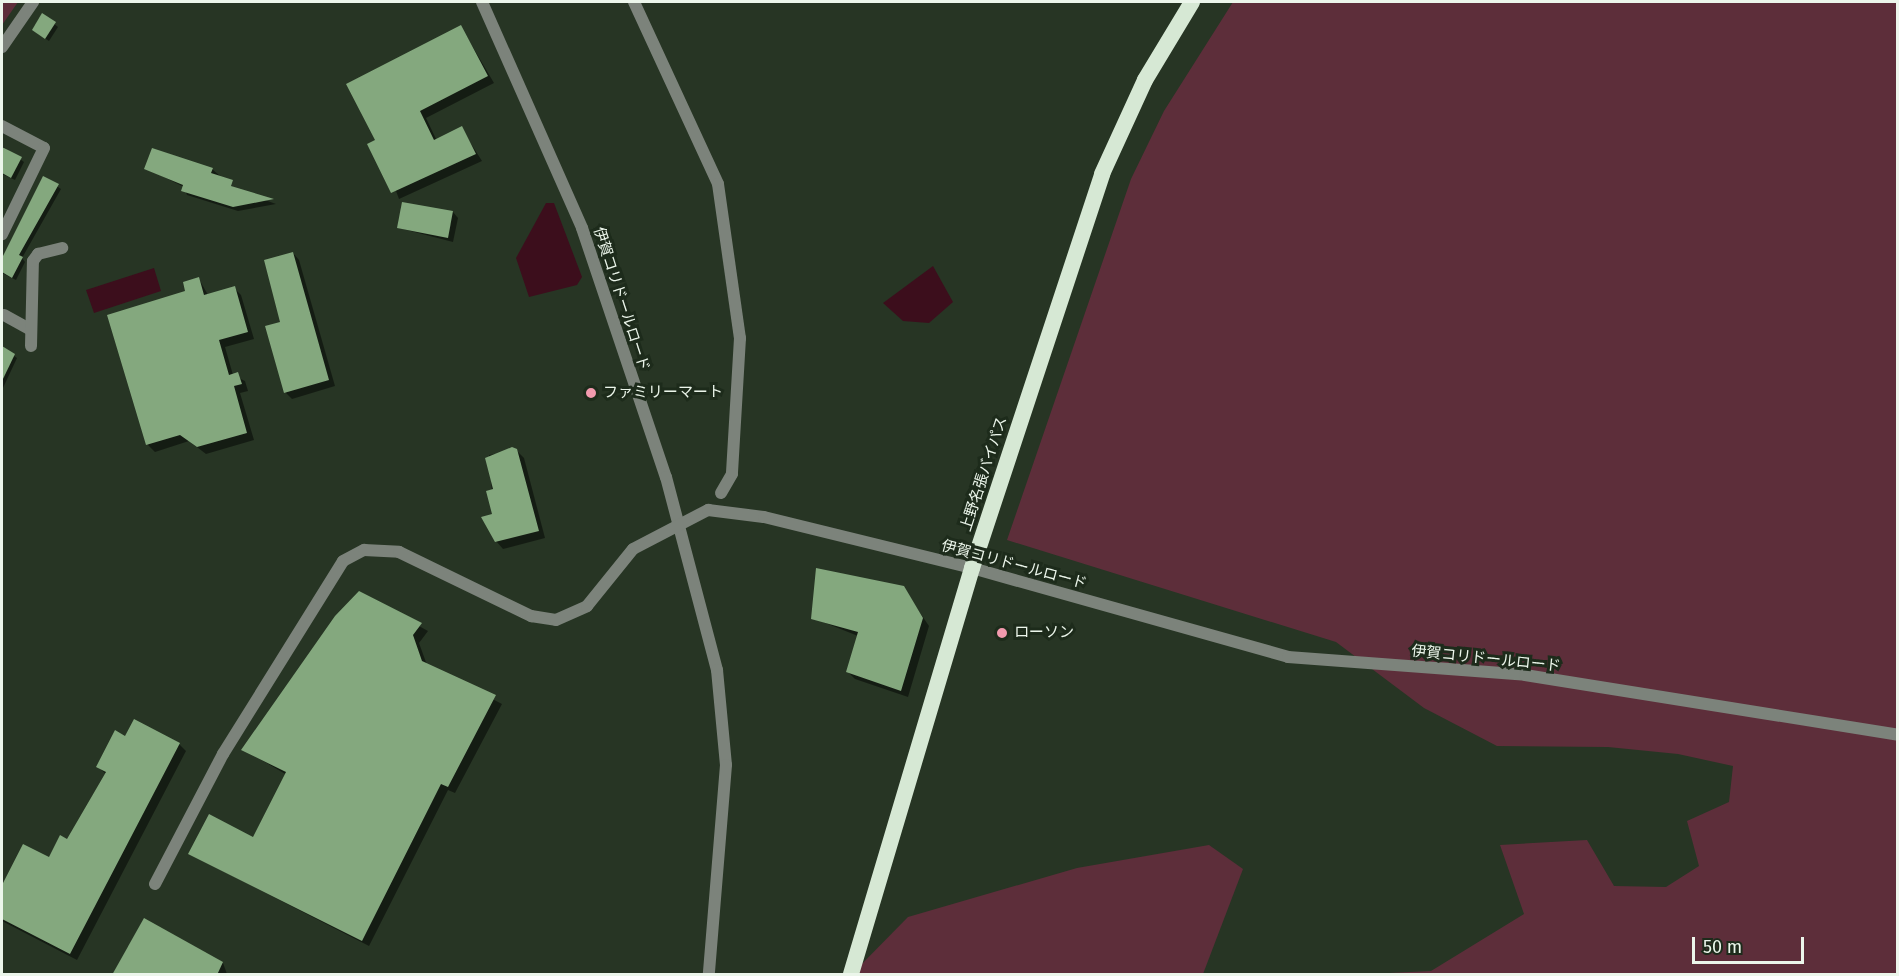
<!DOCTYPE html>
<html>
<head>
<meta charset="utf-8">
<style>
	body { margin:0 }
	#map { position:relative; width:1899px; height:976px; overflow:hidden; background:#273524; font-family:"Fira Sans","Noto Sans JP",sans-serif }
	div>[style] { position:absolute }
	.green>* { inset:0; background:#5d2e3a }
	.water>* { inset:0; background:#3c0e1c }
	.shadow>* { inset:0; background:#0007 }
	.building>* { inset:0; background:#84a87e }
	.minor>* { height:12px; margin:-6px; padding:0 6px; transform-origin:6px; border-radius:6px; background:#7c837b }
	.tertiary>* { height:12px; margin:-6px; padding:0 6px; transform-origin:6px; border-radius:6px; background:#7c837b }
	.trunk>* { height:16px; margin:-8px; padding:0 8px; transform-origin:8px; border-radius:8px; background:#d6e8d4 }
	.dots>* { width:16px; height:16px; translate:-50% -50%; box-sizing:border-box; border:3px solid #1d2b1b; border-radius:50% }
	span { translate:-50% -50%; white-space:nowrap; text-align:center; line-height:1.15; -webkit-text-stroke:6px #1d2b1b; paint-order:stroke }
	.street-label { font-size:15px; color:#ecf6eb }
	.poi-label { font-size:15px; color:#ecf6eb }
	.left { translate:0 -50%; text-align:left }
	.frame { position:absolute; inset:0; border:3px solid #ecf6eb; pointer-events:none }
	.scale { position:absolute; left:1692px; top:937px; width:112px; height:27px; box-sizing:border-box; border:3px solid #ecf6eb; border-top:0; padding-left:8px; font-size:18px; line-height:21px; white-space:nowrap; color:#ecf6eb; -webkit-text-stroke:4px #1d2b1b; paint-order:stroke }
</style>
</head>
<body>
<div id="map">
	<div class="green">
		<i style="clip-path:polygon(2px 2px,18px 2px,2px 25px)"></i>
		<i style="clip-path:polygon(1233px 2px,1897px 2px,1897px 974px,1369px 974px,1431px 971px,1524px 914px,1500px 845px,1587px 840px,1614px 886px,1666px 887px,1699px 866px,1687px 821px,1729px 802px,1733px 766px,1678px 754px,1608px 747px,1497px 746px,1424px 708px,1336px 642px,1007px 540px,1131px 179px,1164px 111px)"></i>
		<i style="clip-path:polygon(1209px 845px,1243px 869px,1203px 974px,852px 974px,908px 917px,1077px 868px)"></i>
	</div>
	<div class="water">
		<i style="clip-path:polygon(546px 203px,554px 203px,582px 277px,577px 285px,529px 297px,516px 258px)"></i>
		<i style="clip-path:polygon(933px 266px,953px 302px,929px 323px,903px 321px,883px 303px)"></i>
		<i style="clip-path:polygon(154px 268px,161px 291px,94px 313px,86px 290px)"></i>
	</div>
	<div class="shadow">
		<i style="clip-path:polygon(43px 15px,58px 27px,49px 41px,37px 33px)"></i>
		<i style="clip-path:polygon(461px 27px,494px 83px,426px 118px,437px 141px,461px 128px,482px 161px,399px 199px,377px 140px)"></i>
		<i style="clip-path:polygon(2px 146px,24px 162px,15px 180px,2px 174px)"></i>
		<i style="clip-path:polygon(146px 168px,212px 169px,235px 189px,276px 204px,238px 211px,187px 195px,184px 187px)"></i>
		<i style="clip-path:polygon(44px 178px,61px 189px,22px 258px,25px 262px,16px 280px,2px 273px,2px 261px)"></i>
		<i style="clip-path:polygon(453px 212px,458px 218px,453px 242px,399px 228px)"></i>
		<i style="clip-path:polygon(293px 253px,299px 260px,335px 386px,292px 399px,285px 392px,282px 323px)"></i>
		<i style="clip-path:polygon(199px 279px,208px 295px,234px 288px,241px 295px,254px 339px,225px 347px,233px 375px,245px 381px,248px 391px,240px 393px,254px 440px,206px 454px,189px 441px,155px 452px,148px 445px,187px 292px)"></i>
		<i style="clip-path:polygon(4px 349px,17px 358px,2px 390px,2px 353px)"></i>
		<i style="clip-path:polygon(517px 451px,524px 458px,545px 538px,503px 549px,496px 541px,489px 455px)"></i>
		<i style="clip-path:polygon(903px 588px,929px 626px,908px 697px,855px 679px,848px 672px,858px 636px,813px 618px)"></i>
		<i style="clip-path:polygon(359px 593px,428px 631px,419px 643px,427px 665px,502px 704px,455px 793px,448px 790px,369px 946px,190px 854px,254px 839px,287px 775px,243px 749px)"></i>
		<i style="clip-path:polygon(125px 738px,179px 744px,186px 751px,77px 960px,2px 921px,2px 888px,24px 846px,49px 859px,68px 841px,106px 774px,97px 766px)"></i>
		<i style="clip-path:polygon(144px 920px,223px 963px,227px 974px,114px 974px)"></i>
	</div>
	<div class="building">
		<i style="clip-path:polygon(42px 13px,56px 22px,45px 39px,32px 30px)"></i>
		<i style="clip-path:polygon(461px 25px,488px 76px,420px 111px,434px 140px,462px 126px,476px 154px,391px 193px,367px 144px,375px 140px,346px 84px)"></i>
		<i style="clip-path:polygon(2px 147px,22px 157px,11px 178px,2px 173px)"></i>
		<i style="clip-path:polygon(152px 148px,213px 168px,211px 173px,233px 180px,231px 186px,274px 199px,233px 207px,181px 191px,183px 185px,144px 169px)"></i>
		<i style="clip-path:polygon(43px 176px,59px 184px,19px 255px,23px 257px,12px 278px,2px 272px,2px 258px)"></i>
		<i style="clip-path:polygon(402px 202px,453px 211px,448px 238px,397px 228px)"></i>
		<i style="clip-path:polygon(293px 252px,329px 380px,284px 393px,265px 326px,280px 322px,264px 260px)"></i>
		<i style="clip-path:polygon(199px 277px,204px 295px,235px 286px,248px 332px,219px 340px,229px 375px,238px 372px,242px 384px,234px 386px,247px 433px,197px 447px,180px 435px,146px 445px,107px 315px,185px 291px,183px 282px)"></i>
		<i style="clip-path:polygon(2px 346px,15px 354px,2px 381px)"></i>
		<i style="clip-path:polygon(512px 447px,517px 449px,539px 531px,495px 542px,481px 517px,492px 514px,486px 491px,493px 489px,485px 458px)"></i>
		<i style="clip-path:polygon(816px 568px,904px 586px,923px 618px,901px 691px,846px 672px,858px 632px,811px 619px)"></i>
		<i style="clip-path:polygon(359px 591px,422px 623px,413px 635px,422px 661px,496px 695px,448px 787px,441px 784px,362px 941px,188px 854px,209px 814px,253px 837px,286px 772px,241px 750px,335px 616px)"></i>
		<i style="clip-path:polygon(134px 719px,180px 743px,70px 954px,2px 919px,2px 885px,23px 844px,49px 857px,60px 835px,67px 839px,106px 772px,96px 767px,115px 730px,125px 736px)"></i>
		<i style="clip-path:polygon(144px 918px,223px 962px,217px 975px,112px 975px)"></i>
	</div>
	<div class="minor">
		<i style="left:634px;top:2px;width:200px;rotate:65.2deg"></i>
		<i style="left:718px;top:184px;width:156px;rotate:81.9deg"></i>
		<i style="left:740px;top:338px;width:136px;rotate:93.4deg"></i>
		<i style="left:732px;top:474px;width:22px;rotate:120deg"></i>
		<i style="left:2px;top:126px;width:47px;rotate:27.6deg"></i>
		<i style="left:44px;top:148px;width:96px;rotate:116deg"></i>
		<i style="left:4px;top:315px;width:29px;rotate:29deg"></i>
		<i style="left:31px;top:346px;width:85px;rotate:-88.7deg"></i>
		<i style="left:33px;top:261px;width:9px;rotate:-54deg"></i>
		<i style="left:38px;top:254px;width:25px;rotate:-14deg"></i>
	</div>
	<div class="tertiary">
		<i style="left:482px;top:2px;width:247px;rotate:66.1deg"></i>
		<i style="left:582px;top:228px;width:263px;rotate:71.4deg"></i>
		<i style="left:666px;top:477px;width:200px;rotate:75.2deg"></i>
		<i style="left:717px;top:670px;width:95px;rotate:84.6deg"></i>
		<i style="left:726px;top:765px;width:210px;rotate:94.7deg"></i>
		<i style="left:2px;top:47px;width:55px;rotate:-55.4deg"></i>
		<i style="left:155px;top:884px;width:147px;rotate:-62.4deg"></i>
		<i style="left:223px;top:754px;width:227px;rotate:-58.1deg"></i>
		<i style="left:343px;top:561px;width:24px;rotate:-28deg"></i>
		<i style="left:364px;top:550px;width:35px;rotate:3deg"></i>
		<i style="left:399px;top:552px;width:147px;rotate:25.9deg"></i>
		<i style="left:531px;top:616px;width:25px;rotate:9deg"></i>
		<i style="left:556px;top:620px;width:34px;rotate:-24deg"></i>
		<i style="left:587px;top:606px;width:73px;rotate:-51.1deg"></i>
		<i style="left:633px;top:549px;width:85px;rotate:-27.5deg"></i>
		<i style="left:708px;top:510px;width:56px;rotate:7.1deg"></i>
		<i style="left:764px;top:517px;width:214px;rotate:13.8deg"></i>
		<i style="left:972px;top:568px;width:328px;rotate:15.7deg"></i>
		<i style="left:1288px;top:657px;width:238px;rotate:4.3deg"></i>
		<i style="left:1525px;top:675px;width:378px;rotate:9.1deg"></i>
	</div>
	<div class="trunk">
		<i style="left:851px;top:974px;width:424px;rotate:-73.4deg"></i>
		<i style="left:972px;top:568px;width:415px;rotate:-71.7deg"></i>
		<i style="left:1102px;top:174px;width:103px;rotate:-65.4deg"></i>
		<i style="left:1145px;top:80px;width:91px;rotate:-58.9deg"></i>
	</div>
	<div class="dots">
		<i style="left:591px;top:393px;background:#f29aae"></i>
		<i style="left:1002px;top:633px;background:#f29aae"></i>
	</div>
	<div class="street-label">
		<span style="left:621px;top:299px;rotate:72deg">伊賀コリドールロード</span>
		<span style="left:984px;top:474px;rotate:-72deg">上野名張バイパス</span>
		<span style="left:1014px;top:565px;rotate:15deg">伊賀コリドールロード</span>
		<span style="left:1486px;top:659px;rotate:6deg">伊賀コリドールロード</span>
	</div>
	<div class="poi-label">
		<span class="left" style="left:603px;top:393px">ファミリーマート</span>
		<span class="left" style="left:1014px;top:633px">ローソン</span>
	</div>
	<div class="frame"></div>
	<div class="scale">50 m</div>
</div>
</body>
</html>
